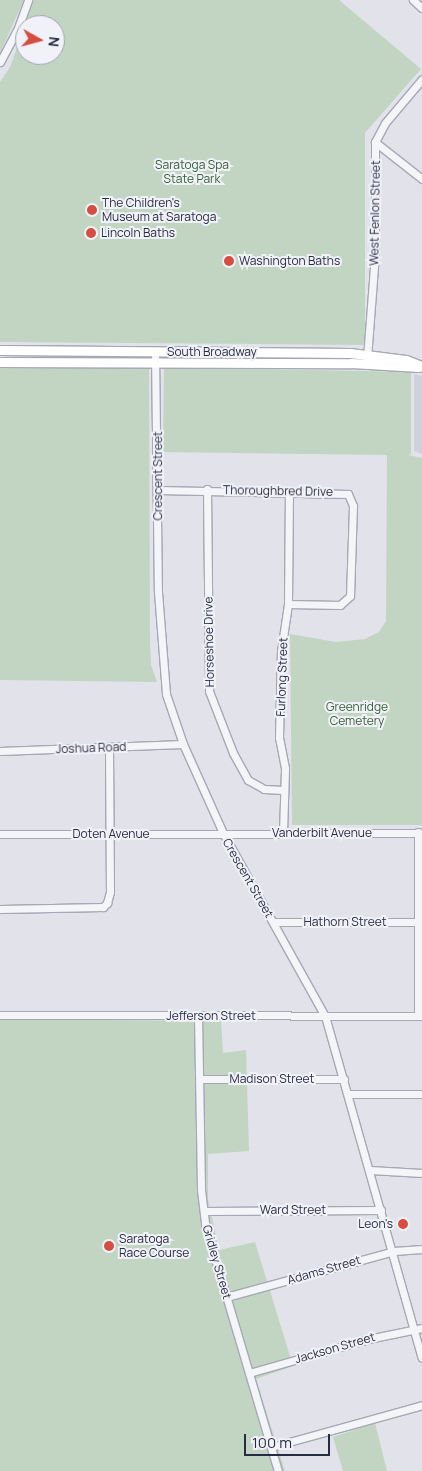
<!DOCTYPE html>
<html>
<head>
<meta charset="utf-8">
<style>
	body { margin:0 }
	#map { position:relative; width:422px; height:1471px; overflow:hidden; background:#e1e2ea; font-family:Manrope,sans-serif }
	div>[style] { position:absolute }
	.built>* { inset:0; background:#cfd1dd }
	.green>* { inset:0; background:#c2d5c2 }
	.roads { filter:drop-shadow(1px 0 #a6a8b5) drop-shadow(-1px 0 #a6a8b5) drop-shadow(0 1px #a6a8b5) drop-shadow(0 -1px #a6a8b5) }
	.minor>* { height:7px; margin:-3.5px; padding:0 3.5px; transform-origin:3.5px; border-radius:3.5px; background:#f4f5f8 }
	.major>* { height:9px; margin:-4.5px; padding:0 4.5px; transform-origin:4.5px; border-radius:4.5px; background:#fff }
	.dots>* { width:14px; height:14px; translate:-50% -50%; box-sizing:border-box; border:2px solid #f1f2f8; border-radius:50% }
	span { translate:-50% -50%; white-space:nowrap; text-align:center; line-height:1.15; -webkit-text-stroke:4px #f1f2f8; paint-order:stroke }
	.park-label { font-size:12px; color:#355f37 }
	.poi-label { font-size:12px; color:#282c43 }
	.left { translate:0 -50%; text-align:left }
	.right { translate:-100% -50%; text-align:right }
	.street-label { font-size:12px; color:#282c43 }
	.north { position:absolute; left:15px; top:15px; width:50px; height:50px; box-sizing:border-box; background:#f1f2f8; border:1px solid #a1a3b0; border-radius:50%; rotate:97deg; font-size:14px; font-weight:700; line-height:20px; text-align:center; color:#282c43 }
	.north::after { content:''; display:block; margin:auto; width:18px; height:22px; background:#d54e41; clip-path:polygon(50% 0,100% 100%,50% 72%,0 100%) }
	.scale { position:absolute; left:244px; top:1434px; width:86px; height:22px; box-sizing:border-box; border:2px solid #282c43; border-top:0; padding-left:6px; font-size:15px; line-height:18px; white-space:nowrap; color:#282c43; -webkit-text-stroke:4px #f1f2f8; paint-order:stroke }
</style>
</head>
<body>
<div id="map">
	<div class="built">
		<i style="clip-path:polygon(414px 374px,422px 376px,422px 454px,414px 451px)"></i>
	</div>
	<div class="green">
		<i style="clip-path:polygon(0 0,24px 0,0 53px)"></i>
		<i style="clip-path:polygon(34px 0,339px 0,421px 69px,365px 133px,365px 345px,0 342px,0 82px,10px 67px,25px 26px,25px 55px,55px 55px,55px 25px,25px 25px)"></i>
		<i style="clip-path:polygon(0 366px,149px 366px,150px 644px,151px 665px,157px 682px,0 680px)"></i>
		<i style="clip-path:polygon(164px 367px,411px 372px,411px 454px,408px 455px,422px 458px,422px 825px,292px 825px,290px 634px,336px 642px,365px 639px,379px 632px,386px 621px,387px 455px,163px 452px)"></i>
		<i style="clip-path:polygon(0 1019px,221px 1021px,223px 1053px,246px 1050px,249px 1151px,208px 1154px,208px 1199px,219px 1250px,255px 1242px,293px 1366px,256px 1379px,285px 1471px,0 1471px)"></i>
		<i style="clip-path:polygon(375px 1423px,387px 1471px,343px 1471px,333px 1437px)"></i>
	</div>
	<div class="roads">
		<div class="minor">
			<i style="left:413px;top:0;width:12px;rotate:42deg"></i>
			<i style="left:0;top:62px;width:38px;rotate:-62deg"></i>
			<i style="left:18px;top:28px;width:30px;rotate:-70deg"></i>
			<i style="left:375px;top:142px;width:60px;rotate:38.2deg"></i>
			<i style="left:155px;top:352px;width:240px;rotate:89.3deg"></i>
			<i style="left:158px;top:592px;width:102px;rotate:85.5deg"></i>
			<i style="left:166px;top:694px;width:53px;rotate:71.2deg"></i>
			<i style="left:183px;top:744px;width:98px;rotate:65.8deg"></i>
			<i style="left:223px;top:833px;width:210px;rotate:60.9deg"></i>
			<i style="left:325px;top:1016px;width:355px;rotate:74.2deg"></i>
			<i style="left:367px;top:358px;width:105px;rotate:-85.6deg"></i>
			<i style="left:375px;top:253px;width:111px;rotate:-90deg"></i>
			<i style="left:375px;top:142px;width:21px;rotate:-62deg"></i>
			<i style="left:385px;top:123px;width:57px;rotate:-49.9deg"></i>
			<i style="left:207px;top:489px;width:202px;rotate:89.4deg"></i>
			<i style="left:209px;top:691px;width:66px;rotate:68.8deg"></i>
			<i style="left:233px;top:753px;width:31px;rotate:61deg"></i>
			<i style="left:248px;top:780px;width:18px;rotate:29deg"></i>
			<i style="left:264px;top:789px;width:19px;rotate:3deg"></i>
			<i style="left:158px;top:490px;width:190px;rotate:1.2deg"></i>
			<i style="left:348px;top:494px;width:13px;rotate:67deg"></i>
			<i style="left:353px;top:506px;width:90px;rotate:91.9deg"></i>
			<i style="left:350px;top:596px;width:13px;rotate:138deg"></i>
			<i style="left:340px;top:605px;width:52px;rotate:-178.9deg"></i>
			<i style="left:0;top:751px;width:183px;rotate:-2.2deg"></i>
			<i style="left:283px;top:833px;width:65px;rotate:-88.2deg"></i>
			<i style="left:285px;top:768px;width:31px;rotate:-101deg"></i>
			<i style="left:279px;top:738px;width:87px;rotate:-88.7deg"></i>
			<i style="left:281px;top:651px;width:48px;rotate:-81.5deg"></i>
			<i style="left:288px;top:604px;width:113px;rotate:-89.5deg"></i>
			<i style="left:0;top:834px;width:422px;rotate:-0.1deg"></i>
			<i style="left:0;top:909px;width:103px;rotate:-1.1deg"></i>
			<i style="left:103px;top:907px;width:6px;rotate:-45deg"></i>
			<i style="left:107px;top:903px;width:11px;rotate:-75deg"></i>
			<i style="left:110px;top:892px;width:143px;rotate:-90.4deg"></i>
			<i style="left:274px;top:922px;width:143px"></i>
			<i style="left:0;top:1015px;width:422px;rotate:0.1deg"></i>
			<i style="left:198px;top:1016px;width:174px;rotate:89deg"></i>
			<i style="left:201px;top:1190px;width:38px;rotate:83deg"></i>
			<i style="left:206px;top:1228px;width:253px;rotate:73.5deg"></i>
			<i style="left:418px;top:1016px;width:184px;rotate:-90deg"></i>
			<i style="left:200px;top:1079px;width:144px"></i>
			<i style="left:349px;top:1094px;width:73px"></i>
			<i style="left:370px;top:1170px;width:52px;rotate:3.3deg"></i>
			<i style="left:204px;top:1211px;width:177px;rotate:-0.3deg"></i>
			<i style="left:226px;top:1297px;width:174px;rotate:-15.3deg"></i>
			<i style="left:394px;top:1251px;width:28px;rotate:-4deg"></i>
			<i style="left:249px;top:1373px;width:124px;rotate:-15.9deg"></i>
			<i style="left:368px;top:1339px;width:55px;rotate:-11.5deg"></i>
			<i style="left:271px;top:1447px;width:157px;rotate:-15.5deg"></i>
		</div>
		<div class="major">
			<i style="left:0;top:350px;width:350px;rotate:0.5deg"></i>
			<i style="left:350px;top:353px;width:56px;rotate:7.1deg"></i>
			<i style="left:406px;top:360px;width:17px;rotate:21deg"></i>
			<i style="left:0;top:362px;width:351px;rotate:0.2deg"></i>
			<i style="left:351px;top:363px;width:68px;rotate:3.4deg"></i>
		</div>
	</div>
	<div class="dots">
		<i style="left:92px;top:210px;background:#d54e41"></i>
		<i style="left:91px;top:233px;background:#d54e41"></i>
		<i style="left:229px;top:261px;background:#d54e41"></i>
		<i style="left:403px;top:1224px;background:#d54e41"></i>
		<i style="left:109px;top:1246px;background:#d54e41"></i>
	</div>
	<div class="park-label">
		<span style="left:192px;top:172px">Saratoga Spa<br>State Park</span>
		<span style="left:357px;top:714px">Greenridge<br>Cemetery</span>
	</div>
	<div class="poi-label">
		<span class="left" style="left:102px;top:210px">The Children's<br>Museum at Saratoga</span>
		<span class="left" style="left:101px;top:233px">Lincoln Baths</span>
		<span class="left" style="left:239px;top:261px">Washington Baths</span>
		<span class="right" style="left:393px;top:1224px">Leon's</span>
		<span class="left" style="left:119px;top:1246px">Saratoga<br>Race Course</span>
	</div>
	<div class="street-label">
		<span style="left:375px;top:213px;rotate:-89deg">West Fenlon Street</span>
		<span style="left:212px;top:352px">South Broadway</span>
		<span style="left:158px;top:476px;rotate:-90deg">Crescent Street</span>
		<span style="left:278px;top:491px;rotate:1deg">Thoroughbred Drive</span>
		<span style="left:209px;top:642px;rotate:-91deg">Horseshoe Drive</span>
		<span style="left:282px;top:677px;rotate:-88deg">Furlong Street</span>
		<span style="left:91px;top:748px;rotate:-2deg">Joshua Road</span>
		<span style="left:322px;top:833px">Vanderbilt Avenue</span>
		<span style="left:111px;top:834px">Doten Avenue</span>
		<span style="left:248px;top:878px;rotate:60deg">Crescent Street</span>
		<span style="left:345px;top:922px">Hathorn Street</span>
		<span style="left:211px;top:1016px">Jefferson Street</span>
		<span style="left:272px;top:1079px">Madison Street</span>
		<span style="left:293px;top:1210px">Ward Street</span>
		<span style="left:217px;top:1262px;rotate:74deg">Gridley Street</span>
		<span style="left:324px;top:1270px;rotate:-16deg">Adams Street</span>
		<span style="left:335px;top:1348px;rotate:-16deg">Jackson Street</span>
	</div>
	<div class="north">N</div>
	<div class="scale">100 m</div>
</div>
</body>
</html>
